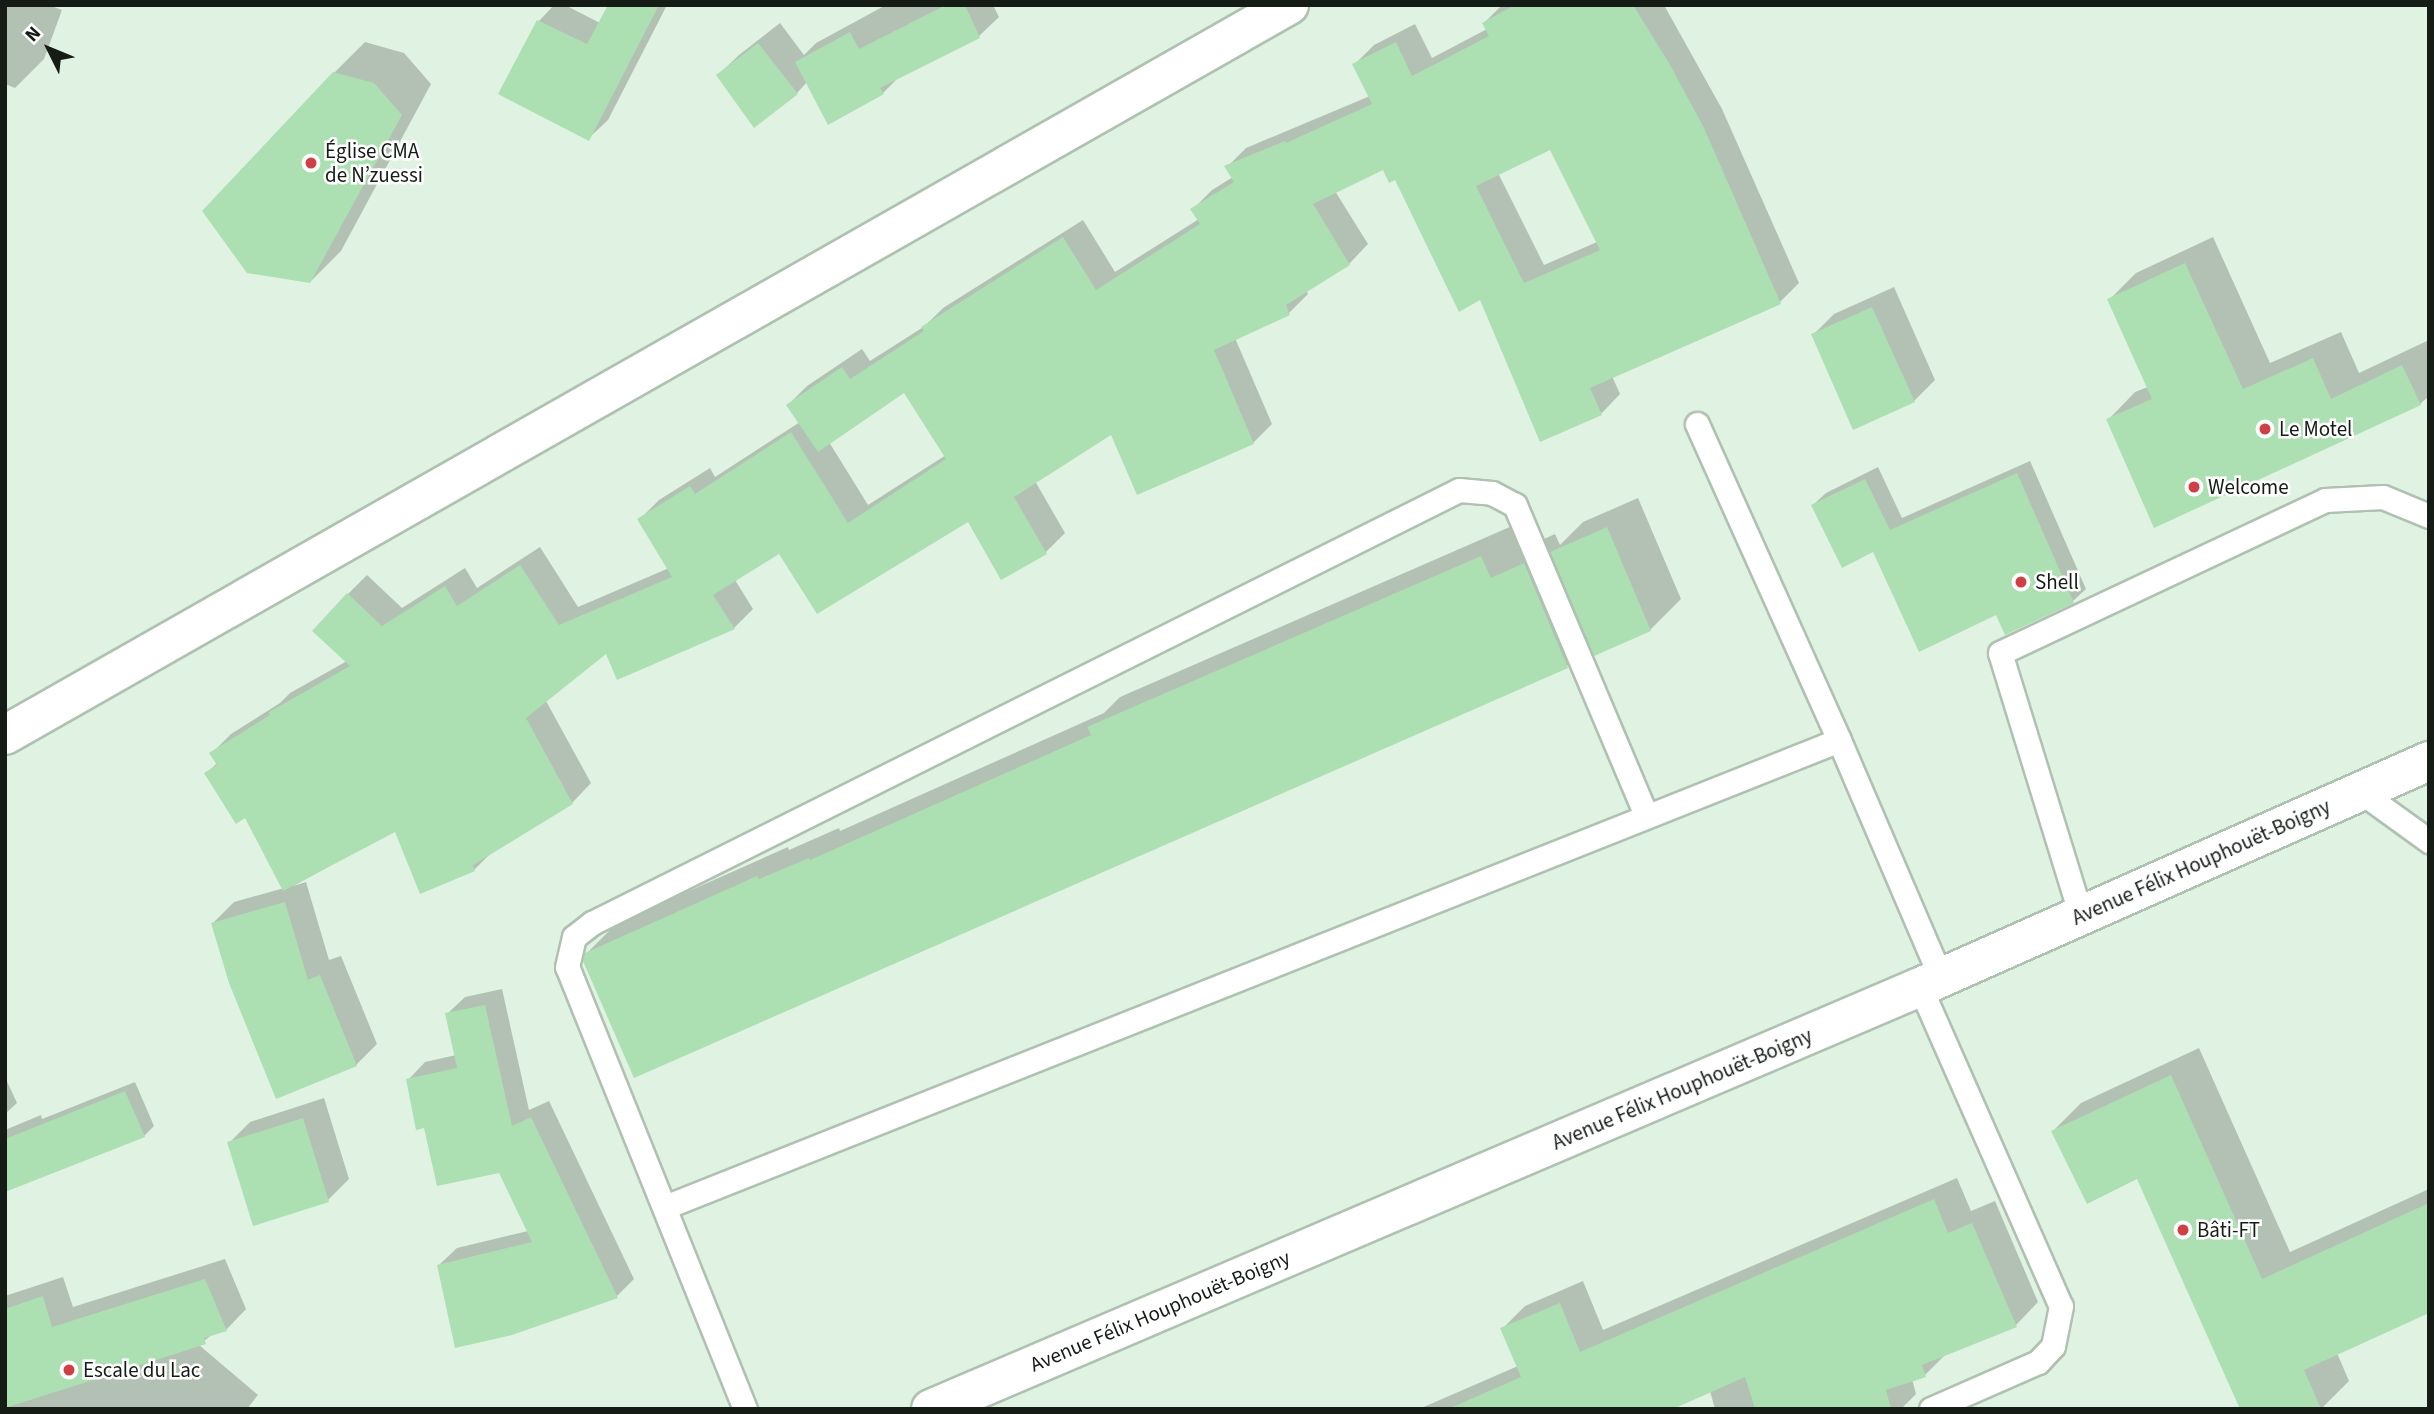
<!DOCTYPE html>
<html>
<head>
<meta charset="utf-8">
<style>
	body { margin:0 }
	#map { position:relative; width:2434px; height:1414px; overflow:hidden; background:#e0f2e1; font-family:"Source Sans 3",sans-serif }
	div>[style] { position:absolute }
	.shadow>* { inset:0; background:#0003 }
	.building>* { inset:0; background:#acdfb1 }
	.roads { filter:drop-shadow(2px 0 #afc1b1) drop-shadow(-2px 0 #afc1b1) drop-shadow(0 2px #afc1b1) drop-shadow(0 -2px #afc1b1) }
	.lane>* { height:23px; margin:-11.5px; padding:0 11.5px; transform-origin:11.5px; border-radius:11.5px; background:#fff }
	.street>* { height:38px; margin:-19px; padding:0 19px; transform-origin:19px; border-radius:19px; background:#fff }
	.highway>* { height:38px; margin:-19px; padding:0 19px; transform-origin:19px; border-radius:19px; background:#fff }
	.dots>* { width:19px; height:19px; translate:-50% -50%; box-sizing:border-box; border:4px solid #fff; border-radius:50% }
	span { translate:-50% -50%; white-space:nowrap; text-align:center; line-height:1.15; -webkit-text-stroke:5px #fff; paint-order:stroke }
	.poi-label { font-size:21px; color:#151c16 }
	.left { translate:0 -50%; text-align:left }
	.street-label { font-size:21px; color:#151c16 }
	.frame { position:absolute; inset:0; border:7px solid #151c16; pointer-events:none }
	.north { position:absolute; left:14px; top:14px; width:70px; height:70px; -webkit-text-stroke:5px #fff; paint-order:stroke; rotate:313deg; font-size:19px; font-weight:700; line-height:28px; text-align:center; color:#151c16 }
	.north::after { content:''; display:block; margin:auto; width:24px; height:32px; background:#151c16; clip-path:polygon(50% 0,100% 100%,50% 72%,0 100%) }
</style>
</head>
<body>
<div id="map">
	<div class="shadow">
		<i style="clip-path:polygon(5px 5px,49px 5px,62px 10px,44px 59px,15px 88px,5px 84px)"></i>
		<i style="clip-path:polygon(554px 5px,565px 5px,600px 23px,610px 5px,667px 5px,608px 120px,589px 138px,501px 93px,539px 21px)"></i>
		<i style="clip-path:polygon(886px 5px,993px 5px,999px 17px,979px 36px,899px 77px,883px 93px,807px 82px,797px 93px,718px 75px,739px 55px,780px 23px,804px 55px,816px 43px)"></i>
		<i style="clip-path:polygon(evenodd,1502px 5px,1664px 5px,1722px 109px,1799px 283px,1780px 302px,1612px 376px,1620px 394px,1601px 414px,1481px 298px,1396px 178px,1384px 167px,1335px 191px,1368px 244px,1349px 264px,1306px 290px,1308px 294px,1289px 313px,1235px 338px,1272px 424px,1253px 443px,1112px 432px,1035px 481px,1065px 533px,1046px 552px,969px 519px,780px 551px,735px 580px,753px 609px,734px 628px,607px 651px,546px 701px,591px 783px,572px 803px,493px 851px,474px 870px,396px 830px,293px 886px,306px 882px,329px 960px,341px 956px,377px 1044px,356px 1065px,213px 923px,234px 902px,284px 888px,246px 816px,207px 773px,218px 762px,212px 753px,231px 734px,280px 703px,290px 693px,347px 661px,348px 594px,367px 575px,402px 608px,465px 568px,477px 588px,540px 547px,578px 607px,669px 568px,639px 520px,659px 500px,710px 468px,715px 477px,800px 422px,788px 405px,807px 386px,862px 349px,870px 361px,925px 326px,943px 308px,1083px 220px,1115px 272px,1199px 219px,1193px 209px,1212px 190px,1233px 177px,1227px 167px,1246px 148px,1370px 96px,1355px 64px,1374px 45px,1415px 24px,1432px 58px,1487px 29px,1484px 23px,1502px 5px,1551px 147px,1597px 242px,1544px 265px,1498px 173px,1551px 147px,1502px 5px,905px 390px,946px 455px,868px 505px,829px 442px,905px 390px)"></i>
		<i style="clip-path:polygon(365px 42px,404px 53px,431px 84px,341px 251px,310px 282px,334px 73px)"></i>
		<i style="clip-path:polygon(2213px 237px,2270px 363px,2341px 332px,2359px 373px,2429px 340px,2429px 396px,2420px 404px,2108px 420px,2135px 392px,2148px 387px,2109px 300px,2136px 273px)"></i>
		<i style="clip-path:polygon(1894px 287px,1935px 380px,1914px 401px,1813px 335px,1834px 314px)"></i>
		<i style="clip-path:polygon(2030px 461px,2086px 589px,2073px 601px,1997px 613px,1874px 550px,1813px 505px,1826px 493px,1878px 467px,1902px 518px)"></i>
		<i style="clip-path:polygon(1638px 498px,1681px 599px,1650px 630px,1590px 643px,1567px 666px,635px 1075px,586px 954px,617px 923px,788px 847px,789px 850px,839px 828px,840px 831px,1104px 713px,1120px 697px,1512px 526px,1522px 549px,1555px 534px,1560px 545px,1583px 522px)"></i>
		<i style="clip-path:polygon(502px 989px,529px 1110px,549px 1101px,634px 1279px,617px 1296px,439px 1265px,457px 1248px,528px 1231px,500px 1171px,426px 1126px,408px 1080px,425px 1062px,456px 1055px,447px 1014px,465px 997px)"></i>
		<i style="clip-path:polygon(2199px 1048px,2290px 1252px,2429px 1189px,2429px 1312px,2337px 1353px,2349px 1381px,2321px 1409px,2138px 1176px,2053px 1131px,2081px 1103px)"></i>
		<i style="clip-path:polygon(5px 1077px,17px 1103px,5px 1114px)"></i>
		<i style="clip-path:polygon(135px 1082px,154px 1126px,144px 1136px,5px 1186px,5px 1130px,41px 1115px,42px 1119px)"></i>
		<i style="clip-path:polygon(324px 1098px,349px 1179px,328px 1200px,229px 1143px,250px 1122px)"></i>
		<i style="clip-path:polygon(1957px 1178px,1971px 1211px,1995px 1201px,2038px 1302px,2016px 1325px,1947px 1353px,1925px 1375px,1912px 1379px,1916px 1394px,1901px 1409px,1715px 1409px,1710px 1391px,1668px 1409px,1419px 1409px,1518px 1366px,1502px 1329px,1525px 1306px,1583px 1281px,1603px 1330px)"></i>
		<i style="clip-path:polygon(225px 1259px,246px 1309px,226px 1330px,214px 1333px,199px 1345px,258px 1395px,247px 1409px,5px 1409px,5px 1296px,63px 1277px,73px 1307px)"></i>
	</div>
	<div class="building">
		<i style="clip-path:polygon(608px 5px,659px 5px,589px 141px,498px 94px,537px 20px,587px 44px)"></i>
		<i style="clip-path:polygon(946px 5px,965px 5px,980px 38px,880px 88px,884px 94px,828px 125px,795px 62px,850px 32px,859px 49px)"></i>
		<i style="clip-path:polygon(evenodd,1515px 5px,1633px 5px,1669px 63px,1704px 128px,1781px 304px,1590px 388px,1602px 415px,1540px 442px,1480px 300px,1459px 312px,1395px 180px,1389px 183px,1383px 170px,1313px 204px,1350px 265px,1286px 305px,1290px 315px,1214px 350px,1254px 444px,1137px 495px,1111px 435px,1014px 497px,1047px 554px,1001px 580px,968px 522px,817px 614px,779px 554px,713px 595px,735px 629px,617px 680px,606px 654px,526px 718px,573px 804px,473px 865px,475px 871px,420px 894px,395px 832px,283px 891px,245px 818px,236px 824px,204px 773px,217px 765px,209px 753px,270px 715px,269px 712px,350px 666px,312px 631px,347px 593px,382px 626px,445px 586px,457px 606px,520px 565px,559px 625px,672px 577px,637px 519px,690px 486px,695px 494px,791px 432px,848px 523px,946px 459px,904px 393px,818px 452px,786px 405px,842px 367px,850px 379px,924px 331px,921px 327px,1063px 237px,1096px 290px,1200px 224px,1190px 209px,1234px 182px,1224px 166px,1285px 141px,1286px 143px,1372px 104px,1352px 64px,1396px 42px,1412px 76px,1489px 36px,1482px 23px,1515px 5px,1550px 150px,1600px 250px,1524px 283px,1476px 186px,1550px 150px)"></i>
		<i style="clip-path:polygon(758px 43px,798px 94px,754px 128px,716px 75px)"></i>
		<i style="clip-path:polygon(333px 72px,374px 83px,402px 115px,310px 283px,247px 273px,202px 211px)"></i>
		<i style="clip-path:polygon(2185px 263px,2243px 389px,2313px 358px,2331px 399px,2402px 365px,2421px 405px,2154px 528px,2106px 419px,2152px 399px,2107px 299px)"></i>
		<i style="clip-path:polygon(1872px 307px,1915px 402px,1853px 430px,1811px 334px)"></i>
		<i style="clip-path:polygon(2017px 473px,2074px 603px,2005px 635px,1996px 615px,1919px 652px,1873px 552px,1842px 568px,1811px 505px,1865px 479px,1890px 530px)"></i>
		<i style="clip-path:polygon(1607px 527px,1651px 631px,1594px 656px,1550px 552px)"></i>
		<i style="clip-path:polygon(1481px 556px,1491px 578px,1524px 563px,1568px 668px,634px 1078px,583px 961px,585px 953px,757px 876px,759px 879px,809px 858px,810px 860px,1091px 735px,1087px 727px)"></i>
		<i style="clip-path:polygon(285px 902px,308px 980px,320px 975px,357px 1066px,276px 1099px,229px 983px,211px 923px)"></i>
		<i style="clip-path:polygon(485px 1005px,512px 1126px,531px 1117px,618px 1298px,512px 1335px,455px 1348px,437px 1265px,532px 1242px,499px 1173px,437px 1186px,424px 1128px,416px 1130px,406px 1079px,457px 1068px,445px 1013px)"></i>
		<i style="clip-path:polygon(2171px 1075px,2262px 1279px,2429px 1203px,2429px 1313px,2304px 1370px,2321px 1409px,2240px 1409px,2137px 1179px,2087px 1204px,2051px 1131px)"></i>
		<i style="clip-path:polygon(125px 1091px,145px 1137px,5px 1192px,5px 1139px)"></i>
		<i style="clip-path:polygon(303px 1118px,329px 1202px,253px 1226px,227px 1142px)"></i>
		<i style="clip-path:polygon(1934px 1199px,1948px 1233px,1972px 1223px,2017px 1327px,1922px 1365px,1926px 1377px,1886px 1390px,1891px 1409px,1755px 1409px,1745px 1377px,1673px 1409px,1448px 1409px,1521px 1377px,1500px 1328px,1560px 1303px,1580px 1352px)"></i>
		<i style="clip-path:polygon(205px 1279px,227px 1331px,204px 1338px,206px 1344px,5px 1408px,5px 1309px,43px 1296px,52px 1327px)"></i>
	</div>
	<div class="roads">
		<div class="lane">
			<i style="left:1697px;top:424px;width:346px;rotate:65.8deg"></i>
			<i style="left:1839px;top:740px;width:259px;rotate:66.8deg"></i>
			<i style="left:2361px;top:792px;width:84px;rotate:35.8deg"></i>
			<i style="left:2081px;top:916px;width:275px;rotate:-107.1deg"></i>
			<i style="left:2000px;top:653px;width:359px;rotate:-25.2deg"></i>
			<i style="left:2325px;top:500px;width:58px;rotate:-3deg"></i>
			<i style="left:2383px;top:497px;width:50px;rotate:22.4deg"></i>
			<i style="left:1920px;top:987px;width:349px;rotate:66.2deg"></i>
			<i style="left:2061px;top:1306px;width:41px;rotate:101.3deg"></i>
			<i style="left:2053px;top:1346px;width:22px;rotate:133deg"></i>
			<i style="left:2038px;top:1362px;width:117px;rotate:156.3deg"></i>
			<i style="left:665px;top:1207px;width:1263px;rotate:-21.69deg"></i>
			<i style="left:745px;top:1409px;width:476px;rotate:-111.9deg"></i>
			<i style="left:567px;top:967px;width:31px;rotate:-77deg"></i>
			<i style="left:574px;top:937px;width:23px;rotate:-38deg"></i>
			<i style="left:592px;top:923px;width:969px;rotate:-26.54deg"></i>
			<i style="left:1459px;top:490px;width:33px;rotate:5deg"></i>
			<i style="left:1492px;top:493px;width:26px;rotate:28deg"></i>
			<i style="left:1515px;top:505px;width:337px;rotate:67.1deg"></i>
		</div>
		<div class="street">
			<i style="left:5px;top:735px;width:1477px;rotate:-29.62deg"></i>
		</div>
		<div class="highway">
			<i style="left:931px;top:1409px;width:1075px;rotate:-23.11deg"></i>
			<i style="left:1920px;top:987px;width:557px;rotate:-23.94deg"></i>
		</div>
	</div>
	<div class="dots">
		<i style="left:311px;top:163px;background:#cf3f43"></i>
		<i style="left:2265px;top:429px;background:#cf3f43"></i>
		<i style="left:2194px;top:487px;background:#cf3f43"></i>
		<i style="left:2021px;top:582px;background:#cf3f43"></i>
		<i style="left:2183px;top:1230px;background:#cf3f43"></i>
		<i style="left:69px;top:1370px;background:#cf3f43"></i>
	</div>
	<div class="poi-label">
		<span class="left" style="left:325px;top:163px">Église CMA<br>de N’zuessi</span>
		<span class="left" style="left:2279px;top:429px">Le Motel</span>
		<span class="left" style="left:2208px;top:487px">Welcome</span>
		<span class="left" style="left:2035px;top:582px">Shell</span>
		<span class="left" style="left:2197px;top:1230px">Bâti-FT</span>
		<span class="left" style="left:83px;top:1370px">Escale du Lac</span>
	</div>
	<div class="street-label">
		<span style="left:2201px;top:862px;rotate:-24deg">Avenue Félix Houphouët-Boigny</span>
		<span style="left:1682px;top:1089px;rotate:-23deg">Avenue Félix Houphouët-Boigny</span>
		<span style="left:1160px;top:1311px;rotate:-23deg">Avenue Félix Houphouët-Boigny</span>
	</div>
	<div class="frame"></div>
	<div class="north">N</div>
</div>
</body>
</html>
